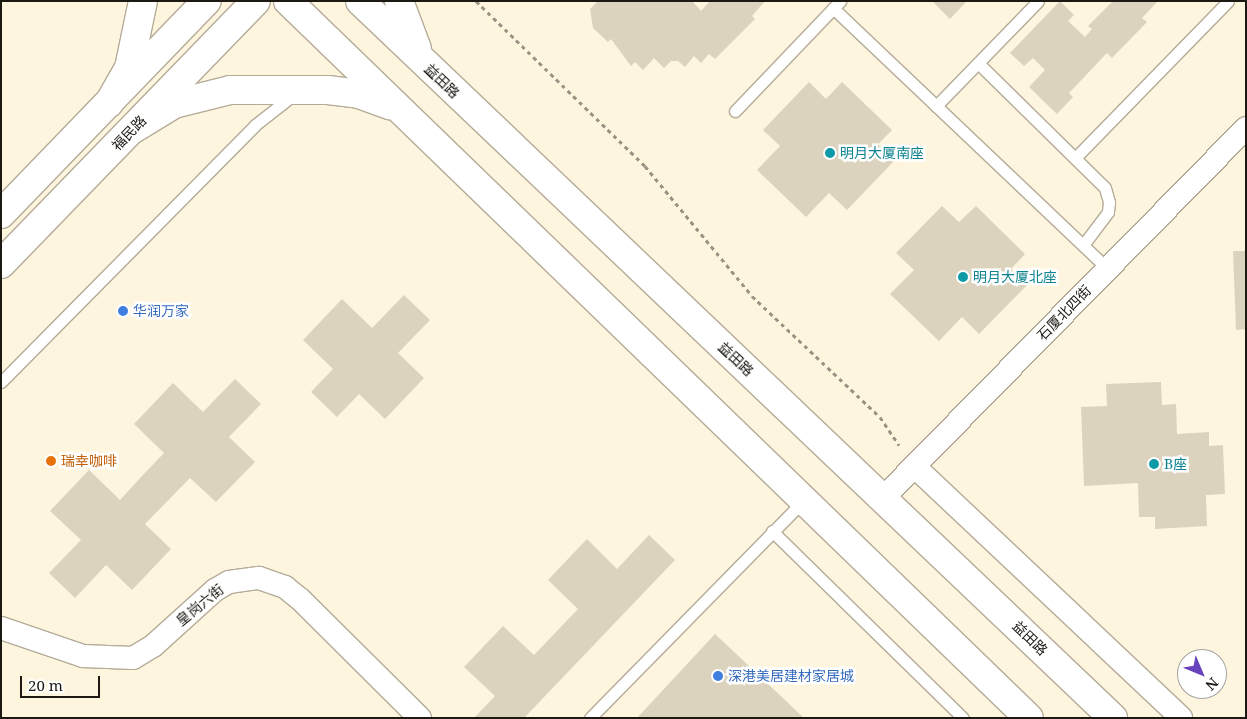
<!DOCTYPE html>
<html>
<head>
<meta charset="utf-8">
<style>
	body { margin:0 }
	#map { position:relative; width:1247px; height:719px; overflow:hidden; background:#fef5df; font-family:"Noto Serif","Noto Sans SC",serif }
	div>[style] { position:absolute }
	.building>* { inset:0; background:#dbd3be }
	.path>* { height:3px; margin-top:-1.5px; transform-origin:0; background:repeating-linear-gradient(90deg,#9a9384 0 4px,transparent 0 8px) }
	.roads { filter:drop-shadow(1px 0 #b5ac98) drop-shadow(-1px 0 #b5ac98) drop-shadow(0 1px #b5ac98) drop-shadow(0 -1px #b5ac98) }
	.service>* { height:11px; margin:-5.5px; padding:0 5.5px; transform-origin:5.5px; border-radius:5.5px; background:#fff }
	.minor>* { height:22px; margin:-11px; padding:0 11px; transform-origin:11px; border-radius:11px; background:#fff }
	.secondary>* { height:28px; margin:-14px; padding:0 14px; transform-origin:14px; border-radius:14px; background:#fff }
	.primary>* { height:28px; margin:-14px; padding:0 14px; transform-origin:14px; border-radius:14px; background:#fff }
	.dots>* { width:14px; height:14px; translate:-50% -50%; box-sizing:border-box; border:2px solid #fff; border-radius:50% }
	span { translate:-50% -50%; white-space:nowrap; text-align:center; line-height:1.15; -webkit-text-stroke:5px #fff; paint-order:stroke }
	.street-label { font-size:14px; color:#1c1912 }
	.culture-label { font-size:14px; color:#0d838f }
	.left { translate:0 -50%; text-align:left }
	.shop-label { font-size:14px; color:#366cbe }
	.food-label { font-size:14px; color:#c56008 }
	.frame { position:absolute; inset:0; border:2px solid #1c1912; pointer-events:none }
	.north { position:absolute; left:1177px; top:649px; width:50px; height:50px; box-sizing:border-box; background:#fff; border:1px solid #a4a3a0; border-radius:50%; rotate:135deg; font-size:14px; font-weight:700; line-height:20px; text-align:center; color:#1c1912 }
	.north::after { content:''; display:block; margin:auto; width:18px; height:22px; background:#6843bc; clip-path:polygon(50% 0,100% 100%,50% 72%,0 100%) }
	.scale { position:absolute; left:20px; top:676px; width:80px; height:22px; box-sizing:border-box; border:2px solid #1c1912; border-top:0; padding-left:6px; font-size:15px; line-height:18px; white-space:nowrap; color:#1c1912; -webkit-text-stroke:4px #fff; paint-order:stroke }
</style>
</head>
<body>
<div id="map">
	<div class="building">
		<i style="clip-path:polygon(598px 1px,692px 1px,701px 11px,710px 1px,765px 1px,752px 16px,755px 19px,715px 59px,709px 54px,701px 63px,694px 56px,685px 67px,678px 61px,671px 61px,664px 68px,654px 58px,643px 70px,635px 62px,631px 66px,611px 39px,608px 42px,593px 28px,590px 9px)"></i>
		<i style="clip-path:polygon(932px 1px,967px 1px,950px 19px)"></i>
		<i style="clip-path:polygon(1060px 1px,1074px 15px,1068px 21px,1085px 37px,1092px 29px,1088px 26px,1113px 1px,1158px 1px,1142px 18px,1147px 22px,1112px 58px,1107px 53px,1069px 93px,1073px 97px,1057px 114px,1029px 87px,1045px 70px,1033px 58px,1024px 66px,1010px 53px)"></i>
		<i style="clip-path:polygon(809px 82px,826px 99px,842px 82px,892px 130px,878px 144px,894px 161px,847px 210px,829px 193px,806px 217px,757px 170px,780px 146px,763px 130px)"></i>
		<i style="clip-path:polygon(942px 206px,959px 222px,976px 206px,1025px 254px,1011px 269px,1027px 285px,979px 334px,962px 317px,939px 341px,890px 294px,914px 270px,896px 253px)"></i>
		<i style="clip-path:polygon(1233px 251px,1246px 251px,1246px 329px,1236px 330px)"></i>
		<i style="clip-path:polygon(404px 295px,430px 320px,398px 353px,424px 378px,385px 419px,359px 394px,337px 417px,311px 392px,333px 369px,303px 340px,342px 299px,372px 328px)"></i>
		<i style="clip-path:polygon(235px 379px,261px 404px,229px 437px,255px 462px,216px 502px,190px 478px,145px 524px,171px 549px,132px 590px,106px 565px,75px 598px,49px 573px,81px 540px,50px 511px,89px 470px,120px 500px,142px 476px,164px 453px,134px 424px,173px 383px,203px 412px)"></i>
		<i style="clip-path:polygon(1161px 382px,1162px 405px,1176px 404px,1177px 434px,1209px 432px,1209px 446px,1223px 445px,1225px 494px,1206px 495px,1207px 526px,1155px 529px,1155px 517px,1139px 517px,1138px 483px,1084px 486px,1081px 407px,1107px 406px,1106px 384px)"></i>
		<i style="clip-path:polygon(649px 535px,675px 560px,524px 718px,474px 718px,495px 696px,464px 667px,503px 626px,534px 655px,578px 609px,548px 580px,587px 539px,617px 569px)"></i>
		<i style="clip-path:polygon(715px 634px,804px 718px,637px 718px)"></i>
	</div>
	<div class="path">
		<i style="left:476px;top:1px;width:236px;rotate:44.3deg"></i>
		<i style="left:645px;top:166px;width:168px;rotate:50.5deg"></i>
		<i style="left:752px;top:296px;width:176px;rotate:43.4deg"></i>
		<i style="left:880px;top:417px;width:34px;rotate:56deg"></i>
	</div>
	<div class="roads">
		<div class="service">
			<i style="left:833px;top:8px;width:379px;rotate:43.5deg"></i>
			<i style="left:978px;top:63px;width:178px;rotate:44.5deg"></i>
			<i style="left:1105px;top:188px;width:15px;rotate:74deg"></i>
			<i style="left:1109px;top:202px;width:10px;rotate:96deg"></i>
			<i style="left:1108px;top:212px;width:41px;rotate:127.1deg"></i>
			<i style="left:936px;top:106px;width:146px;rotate:-45.8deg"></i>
			<i style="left:735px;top:111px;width:152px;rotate:-46.3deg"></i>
			<i style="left:1075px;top:158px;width:219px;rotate:-45.7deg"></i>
			<i style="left:1px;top:382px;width:361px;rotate:-45.3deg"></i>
			<i style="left:255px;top:125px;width:47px;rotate:-38.1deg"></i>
			<i style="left:772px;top:531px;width:267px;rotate:44.4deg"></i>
			<i style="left:590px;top:718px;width:305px;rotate:-45.5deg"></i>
		</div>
		<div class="minor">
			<i style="left:914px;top:466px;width:367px;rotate:43.3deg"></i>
			<i style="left:883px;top:498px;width:518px;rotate:-45.55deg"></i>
			<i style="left:1px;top:628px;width:87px;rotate:18.9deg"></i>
			<i style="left:83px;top:656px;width:50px;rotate:2.3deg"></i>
			<i style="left:133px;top:658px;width:23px;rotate:-31deg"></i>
			<i style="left:153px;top:646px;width:84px;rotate:-42.1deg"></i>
			<i style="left:215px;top:590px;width:16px;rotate:-30deg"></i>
			<i style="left:229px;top:582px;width:30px;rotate:-8deg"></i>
			<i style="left:259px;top:578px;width:28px;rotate:19deg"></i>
			<i style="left:285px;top:587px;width:19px;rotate:39deg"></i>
			<i style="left:300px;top:599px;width:169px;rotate:44.8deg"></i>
		</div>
		<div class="secondary">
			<i style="left:1px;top:214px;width:296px;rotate:-46deg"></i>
			<i style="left:1px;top:264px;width:366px;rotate:-45.9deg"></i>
		</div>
		<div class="primary">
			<i style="left:288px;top:1px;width:1031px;rotate:44.06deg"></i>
			<i style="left:360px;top:1px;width:1040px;rotate:43.6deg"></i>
			<i style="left:399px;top:1px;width:51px;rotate:69.4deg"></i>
			<i style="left:109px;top:103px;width:40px;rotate:-60.3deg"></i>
			<i style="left:129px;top:68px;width:68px;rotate:-78.2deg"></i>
			<i style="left:133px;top:129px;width:48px;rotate:-31.4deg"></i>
			<i style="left:174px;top:104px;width:58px;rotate:-14deg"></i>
			<i style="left:230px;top:90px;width:98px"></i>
			<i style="left:328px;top:90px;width:31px;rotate:7deg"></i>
			<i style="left:359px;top:94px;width:33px;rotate:20deg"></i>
		</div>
	</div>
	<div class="dots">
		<i style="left:830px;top:153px;background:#0f9aa8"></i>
		<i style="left:963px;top:277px;background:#0f9aa8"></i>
		<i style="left:123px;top:311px;background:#3f7fe0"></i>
		<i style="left:51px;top:461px;background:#e8710a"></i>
		<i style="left:1154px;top:464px;background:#0f9aa8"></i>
		<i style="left:718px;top:676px;background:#3f7fe0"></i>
	</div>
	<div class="street-label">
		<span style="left:442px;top:81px;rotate:44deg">益田路</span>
		<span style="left:129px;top:133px;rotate:-46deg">福民路</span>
		<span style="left:1064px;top:313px;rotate:-46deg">石厦北四街</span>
		<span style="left:736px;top:359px;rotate:43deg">益田路</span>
		<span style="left:200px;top:605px;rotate:-39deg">皇岗六街</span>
		<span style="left:1030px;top:638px;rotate:44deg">益田路</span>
	</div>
	<div class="culture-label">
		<span class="left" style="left:840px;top:153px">明月大厦南座</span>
		<span class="left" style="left:973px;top:277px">明月大厦北座</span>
		<span class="left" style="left:1164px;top:464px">B座</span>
	</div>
	<div class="shop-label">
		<span class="left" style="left:133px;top:311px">华润万家</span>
		<span class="left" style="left:728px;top:676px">深港美居建材家居城</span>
	</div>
	<div class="food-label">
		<span class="left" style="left:61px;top:461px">瑞幸咖啡</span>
	</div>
	<div class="frame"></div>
	<div class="north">N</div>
	<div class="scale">20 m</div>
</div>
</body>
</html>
